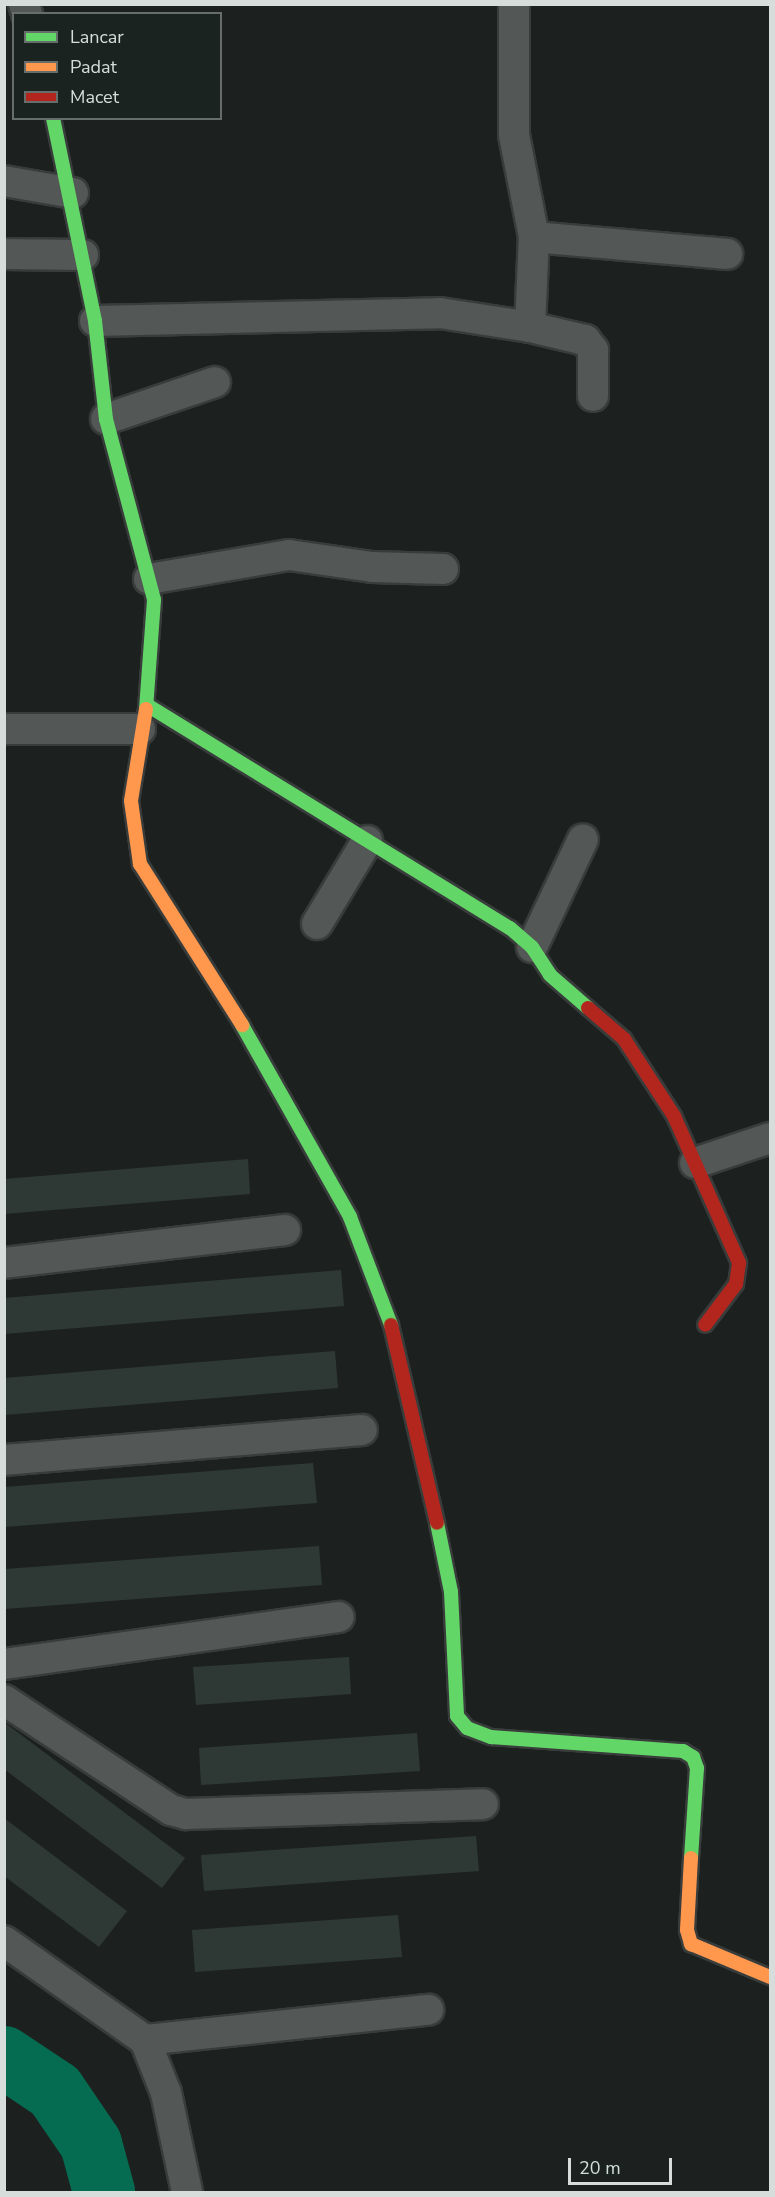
<!DOCTYPE html>
<html>
<head>
<meta charset="utf-8">
<style>
	body { margin:0 }
	#map { position:relative; width:775px; height:2197px; overflow:hidden; background:#1c211f; font-family:"Nunito Sans",sans-serif }
	div>[style] { position:absolute }
	.river>* { height:62px; margin:-31px; padding:0 31px; transform-origin:31px; border-radius:31px; background:#056c51 }
	.building>* { inset:0; background:#2e3935 }
	.roads { filter:drop-shadow(2px 0 #383c3b) drop-shadow(-2px 0 #383c3b) drop-shadow(0 2px #383c3b) drop-shadow(0 -2px #383c3b) }
	.street>* { height:30px; margin:-15px; padding:0 15px; transform-origin:15px; border-radius:15px; background:#535755 }
	.fast>* { height:14px; margin:-7px; padding:0 7px; transform-origin:7px; border-radius:7px; background:#63d668 }
	.slow>* { height:14px; margin:-7px; padding:0 7px; transform-origin:7px; border-radius:7px; background:#ff974d }
	.jam>* { height:14px; margin:-7px; padding:0 7px; transform-origin:7px; border-radius:7px; background:#b3261e }
	span { translate:-50% -50%; white-space:nowrap; text-align:center; line-height:1.15; -webkit-text-stroke:6px #1a231f; paint-order:stroke }
	.frame { position:absolute; inset:0; border:6px solid #d7ddda; pointer-events:none }
	.legend { position:absolute; left:12px; top:12px; width:210px; height:108px; box-sizing:border-box; background:#1a231f; border:2px solid #666d6a; margin:0; padding:8px 10px; list-style:none; font-size:18px; color:#d7ddda }
	.legend li { display:flex; align-items:center; gap:12px; height:30px }
	.legend b { width:30px; border:2px solid #666d6a }
	.scale { position:absolute; left:568px; top:2158px; width:104px; height:27px; box-sizing:border-box; border:3px solid #d7ddda; border-top:0; padding-left:8px; font-size:18px; line-height:21px; white-space:nowrap; color:#d7ddda; -webkit-text-stroke:4px #1a231f; paint-order:stroke }
</style>
</head>
<body>
<div id="map">
	<div class="river">
		<i style="left:4px;top:2057px;width:61px;rotate:33.7deg"></i>
		<i style="left:55px;top:2091px;width:64px;rotate:55.8deg"></i>
		<i style="left:91px;top:2144px;width:50px;rotate:74.8deg"></i>
	</div>
	<div class="building">
		<i style="clip-path:polygon(248px 1159px,250px 1194px,4px 1214px,4px 1179px)"></i>
		<i style="clip-path:polygon(341px 1270px,344px 1306px,4px 1334px,4px 1298px)"></i>
		<i style="clip-path:polygon(335px 1351px,338px 1388px,4px 1415px,4px 1378px)"></i>
		<i style="clip-path:polygon(313px 1463px,317px 1503px,4px 1527px,4px 1487px)"></i>
		<i style="clip-path:polygon(319px 1546px,322px 1585px,5px 1609px,5px 1569px)"></i>
		<i style="clip-path:polygon(349px 1657px,351px 1694px,196px 1705px,193px 1667px)"></i>
		<i style="clip-path:polygon(4px 1722px,185px 1858px,162px 1888px,4px 1769px)"></i>
		<i style="clip-path:polygon(417px 1733px,420px 1771px,201px 1785px,199px 1748px)"></i>
		<i style="clip-path:polygon(4px 1818px,127px 1911px,99px 1947px,4px 1876px)"></i>
		<i style="clip-path:polygon(476px 1836px,479px 1871px,204px 1891px,201px 1855px)"></i>
		<i style="clip-path:polygon(398px 1915px,402px 1957px,195px 1972px,192px 1930px)"></i>
	</div>
	<div class="roads">
		<div class="street">
			<i style="left:24px;top:4px;width:10px;rotate:73deg"></i>
			<i style="left:514px;top:7px;width:128px;rotate:90deg"></i>
			<i style="left:514px;top:135px;width:104px;rotate:78.9deg"></i>
			<i style="left:4px;top:181px;width:70px;rotate:9.9deg"></i>
			<i style="left:4px;top:254px;width:79px;rotate:0.7deg"></i>
			<i style="left:95px;top:321px;width:345px;rotate:-1.3deg"></i>
			<i style="left:440px;top:313px;width:91px;rotate:8.8deg"></i>
			<i style="left:530px;top:327px;width:90px;rotate:-87.5deg"></i>
			<i style="left:534px;top:237px;width:194px;rotate:5deg"></i>
			<i style="left:530px;top:327px;width:57px;rotate:13.3deg"></i>
			<i style="left:585px;top:340px;width:13px;rotate:51deg"></i>
			<i style="left:593px;top:350px;width:46px;rotate:90deg"></i>
			<i style="left:106px;top:419px;width:115px;rotate:-18.7deg"></i>
			<i style="left:149px;top:579px;width:142px;rotate:-9.7deg"></i>
			<i style="left:289px;top:555px;width:84px;rotate:8.2deg"></i>
			<i style="left:372px;top:567px;width:71px;rotate:1.6deg"></i>
			<i style="left:4px;top:729px;width:136px"></i>
			<i style="left:317px;top:924px;width:97px;rotate:-58.9deg"></i>
			<i style="left:532px;top:947px;width:119px;rotate:-64.7deg"></i>
			<i style="left:695px;top:1163px;width:79px;rotate:-18.4deg"></i>
			<i style="left:4px;top:1263px;width:283px;rotate:-6.7deg"></i>
			<i style="left:4px;top:1460px;width:359px;rotate:-4.8deg"></i>
			<i style="left:4px;top:1664px;width:338px;rotate:-8deg"></i>
			<i style="left:4px;top:1700px;width:200px;rotate:33.4deg"></i>
			<i style="left:171px;top:1810px;width:16px;rotate:15deg"></i>
			<i style="left:186px;top:1814px;width:297px;rotate:-1.9deg"></i>
			<i style="left:4px;top:1941px;width:172px;rotate:35.1deg"></i>
			<i style="left:145px;top:2040px;width:57px;rotate:68.4deg"></i>
			<i style="left:166px;top:2093px;width:101px;rotate:78deg"></i>
			<i style="left:145px;top:2040px;width:285px;rotate:-6.1deg"></i>
		</div>
		<div class="fast">
			<i style="left:53px;top:118px;width:207px;rotate:78.3deg"></i>
			<i style="left:95px;top:321px;width:99px;rotate:83.6deg"></i>
			<i style="left:106px;top:419px;width:187px;rotate:75.1deg"></i>
			<i style="left:154px;top:600px;width:109px;rotate:94.2deg"></i>
			<i style="left:147px;top:705px;width:426px;rotate:31.6deg"></i>
			<i style="left:510px;top:928px;width:29px;rotate:41deg"></i>
			<i style="left:532px;top:947px;width:33px;rotate:57deg"></i>
			<i style="left:550px;top:975px;width:50px;rotate:41deg"></i>
			<i style="left:242px;top:1025px;width:220px;rotate:60.6deg"></i>
			<i style="left:350px;top:1217px;width:116px;rotate:69.2deg"></i>
			<i style="left:437px;top:1523px;width:70px;rotate:78.5deg"></i>
			<i style="left:451px;top:1592px;width:124px;rotate:87.2deg"></i>
			<i style="left:457px;top:1716px;width:16px;rotate:50deg"></i>
			<i style="left:467px;top:1728px;width:26px;rotate:21deg"></i>
			<i style="left:491px;top:1737px;width:193px;rotate:4.2deg"></i>
			<i style="left:683px;top:1751px;width:12px;rotate:31deg"></i>
			<i style="left:693px;top:1757px;width:12px;rotate:70deg"></i>
			<i style="left:697px;top:1768px;width:90px;rotate:93.8deg"></i>
		</div>
		<div class="slow">
			<i style="left:146px;top:709px;width:93px;rotate:99.3deg"></i>
			<i style="left:131px;top:801px;width:64px;rotate:81.9deg"></i>
			<i style="left:140px;top:864px;width:191px;rotate:57.6deg"></i>
			<i style="left:691px;top:1858px;width:72px;rotate:93.2deg"></i>
			<i style="left:687px;top:1930px;width:15px;rotate:74deg"></i>
			<i style="left:691px;top:1944px;width:86px;rotate:22.7deg"></i>
		</div>
		<div class="jam">
			<i style="left:588px;top:1008px;width:48px;rotate:40.7deg"></i>
			<i style="left:624px;top:1039px;width:92px;rotate:57deg"></i>
			<i style="left:674px;top:1116px;width:161px;rotate:66.1deg"></i>
			<i style="left:739px;top:1263px;width:21px;rotate:98deg"></i>
			<i style="left:736px;top:1284px;width:51px;rotate:127.1deg"></i>
			<i style="left:391px;top:1325px;width:203px;rotate:76.9deg"></i>
		</div>
	</div>
	<div class="frame"></div>
	<ul class="legend">
	<li><b style="height:8px;background:#63d668"></b>Lancar</li>
	<li><b style="height:8px;background:#ff974d"></b>Padat</li>
	<li><b style="height:8px;background:#b3261e"></b>Macet</li>
	</ul>
	<div class="scale">20 m</div>
</div>
</body>
</html>
